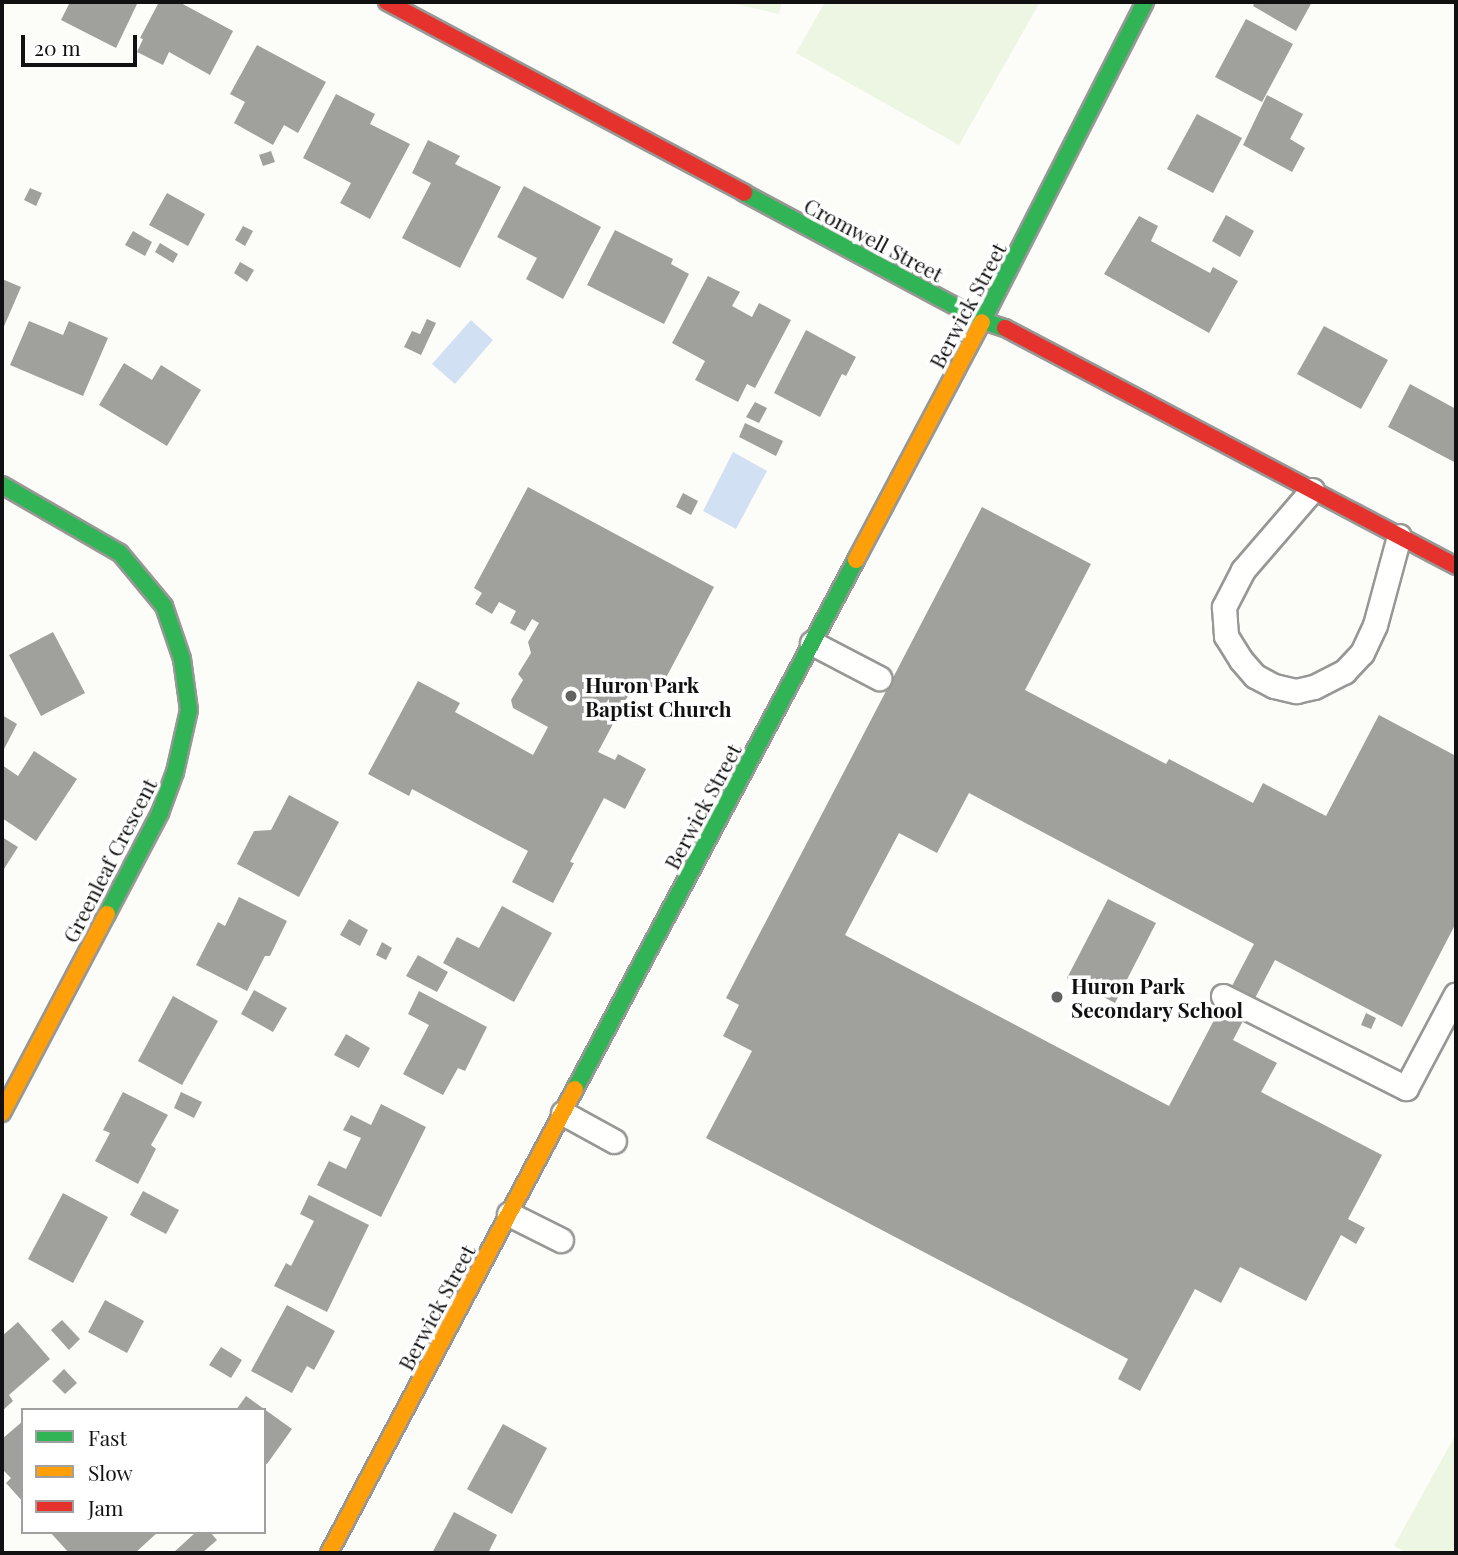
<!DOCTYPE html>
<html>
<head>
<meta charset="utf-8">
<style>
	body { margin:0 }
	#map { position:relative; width:1458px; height:1555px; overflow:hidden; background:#fcfcf8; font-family:"Playfair Display",serif }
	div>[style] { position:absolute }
	.pitch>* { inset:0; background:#edf5e3 }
	.water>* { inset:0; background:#d1e1f3 }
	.building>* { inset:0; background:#a0a09d }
	.roads { filter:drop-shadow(2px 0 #979795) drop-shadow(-2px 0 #979795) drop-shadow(0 2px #979795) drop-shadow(0 -2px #979795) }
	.lane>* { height:23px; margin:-11.5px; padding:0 11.5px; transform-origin:11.5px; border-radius:11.5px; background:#fffffe }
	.fast>* { height:16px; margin:-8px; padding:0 8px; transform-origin:8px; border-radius:8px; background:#30b455 }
	.slow>* { height:16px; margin:-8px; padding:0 8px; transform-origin:8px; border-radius:8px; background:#ff9f0a }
	.jam>* { height:16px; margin:-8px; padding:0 8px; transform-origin:8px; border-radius:8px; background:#e5322d }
	.dots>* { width:19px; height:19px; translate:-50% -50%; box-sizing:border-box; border:4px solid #fff; border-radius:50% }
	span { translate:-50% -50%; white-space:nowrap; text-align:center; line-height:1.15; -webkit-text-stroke:7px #fff; paint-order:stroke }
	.street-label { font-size:21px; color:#111 }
	.poi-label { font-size:21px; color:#111; font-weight:700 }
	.left { translate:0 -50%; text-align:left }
	.frame { position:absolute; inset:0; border:4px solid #111; pointer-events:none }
	.legend { position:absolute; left:21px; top:1408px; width:245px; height:126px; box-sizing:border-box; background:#fff; border:2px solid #a0a0a0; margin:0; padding:9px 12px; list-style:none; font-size:21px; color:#111 }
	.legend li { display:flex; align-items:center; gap:14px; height:35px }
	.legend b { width:35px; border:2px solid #a0a0a0 }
	.scale { position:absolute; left:21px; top:35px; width:116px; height:32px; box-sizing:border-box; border:4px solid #111; border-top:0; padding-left:9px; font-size:21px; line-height:24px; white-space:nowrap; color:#111; -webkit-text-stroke:5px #fff; paint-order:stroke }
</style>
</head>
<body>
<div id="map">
	<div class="pitch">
		<i style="clip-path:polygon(728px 2px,782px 2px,779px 14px)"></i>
		<i style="clip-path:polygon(825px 2px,1040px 2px,959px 145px,796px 53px)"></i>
		<i style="clip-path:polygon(1456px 1434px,1456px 1553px,1407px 1553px,1394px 1546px)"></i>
	</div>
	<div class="water">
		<i style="clip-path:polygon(471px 320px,493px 340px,455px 384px,432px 364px)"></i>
		<i style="clip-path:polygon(733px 452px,767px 471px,736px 529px,703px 511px)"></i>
	</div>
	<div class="building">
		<i style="clip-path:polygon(70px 2px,138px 2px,116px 48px,61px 20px)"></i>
		<i style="clip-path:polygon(159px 2px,179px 2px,233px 31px,210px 75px,169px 52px,163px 65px,137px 52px,143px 39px,140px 38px)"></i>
		<i style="clip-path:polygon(1255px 2px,1312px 2px,1296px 31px,1253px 6px)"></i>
		<i style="clip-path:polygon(1246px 19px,1293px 44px,1262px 102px,1215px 77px)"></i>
		<i style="clip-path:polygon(257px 45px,326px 82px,298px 133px,284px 125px,273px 145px,234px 123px,245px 102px,230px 94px)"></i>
		<i style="clip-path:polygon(336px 94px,375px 114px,370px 124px,410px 144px,370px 219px,340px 203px,351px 183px,303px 158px)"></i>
		<i style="clip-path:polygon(1267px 95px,1303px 114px,1290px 139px,1305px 148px,1292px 172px,1243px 145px)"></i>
		<i style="clip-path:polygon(1197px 114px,1242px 138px,1213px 193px,1167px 169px)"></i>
		<i style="clip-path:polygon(428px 140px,460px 156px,455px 164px,501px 187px,460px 268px,402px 238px,431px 183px,412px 173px)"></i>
		<i style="clip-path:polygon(271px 151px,275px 162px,263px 166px,259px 155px)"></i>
		<i style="clip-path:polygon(524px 186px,601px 227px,563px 299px,526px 279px,537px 258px,497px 237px)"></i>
		<i style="clip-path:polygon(30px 188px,42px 193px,36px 206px,24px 200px)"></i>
		<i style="clip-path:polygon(167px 193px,205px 214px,188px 246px,149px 225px)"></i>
		<i style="clip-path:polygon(1226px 215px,1254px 231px,1240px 257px,1212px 241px)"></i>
		<i style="clip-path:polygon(1139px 216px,1158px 226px,1151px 241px,1210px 273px,1213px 267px,1238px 281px,1209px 333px,1104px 274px)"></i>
		<i style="clip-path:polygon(243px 226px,253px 231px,245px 246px,235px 240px)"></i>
		<i style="clip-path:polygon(615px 230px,673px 259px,671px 264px,689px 274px,664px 324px,587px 285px)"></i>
		<i style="clip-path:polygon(133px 231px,152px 242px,145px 256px,125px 245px)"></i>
		<i style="clip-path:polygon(160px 243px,178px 254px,173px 263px,155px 252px)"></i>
		<i style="clip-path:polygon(240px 262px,254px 270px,247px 282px,234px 273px)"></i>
		<i style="clip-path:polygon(708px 276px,740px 292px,732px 306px,752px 317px,759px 303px,791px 320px,755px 388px,747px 384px,738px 402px,695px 380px,705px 361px,672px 343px)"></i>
		<i style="clip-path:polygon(2px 279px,21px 287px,2px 331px)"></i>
		<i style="clip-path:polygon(427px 319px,436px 323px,421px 355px,404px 347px,412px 331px,420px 334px)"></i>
		<i style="clip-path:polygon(29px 321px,63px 335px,69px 321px,108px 338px,83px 396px,10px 365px)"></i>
		<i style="clip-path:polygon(1324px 326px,1388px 360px,1361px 409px,1297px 374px)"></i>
		<i style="clip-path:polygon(806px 330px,856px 357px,846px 376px,842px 374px,820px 417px,774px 393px)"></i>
		<i style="clip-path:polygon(124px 363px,152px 380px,161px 365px,201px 390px,167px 446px,99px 405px)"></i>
		<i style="clip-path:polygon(1410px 384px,1456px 409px,1456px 463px,1388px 427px)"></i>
		<i style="clip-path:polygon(755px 402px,767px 408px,759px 423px,746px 417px)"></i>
		<i style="clip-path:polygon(745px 423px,783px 441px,776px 456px,739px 437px)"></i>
		<i style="clip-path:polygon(528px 487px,714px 587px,659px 691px,637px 679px,598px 752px,615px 760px,618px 754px,646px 769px,625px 809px,604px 798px,570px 862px,574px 863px,553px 903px,512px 882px,528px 851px,412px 789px,409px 796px,368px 774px,418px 681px,460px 703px,455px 712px,533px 755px,548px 727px,513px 708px,511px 700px,523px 680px,518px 674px,531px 653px,528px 642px,539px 623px,532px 619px,525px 631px,510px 623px,516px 611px,499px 602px,492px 614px,475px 604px,482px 593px,474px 588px)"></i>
		<i style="clip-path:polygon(683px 493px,698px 501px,691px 515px,676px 507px)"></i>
		<i style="clip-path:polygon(evenodd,982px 507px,1091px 564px,1025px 690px,1166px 764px,1169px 759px,1253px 803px,1263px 783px,1326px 816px,1379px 715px,1456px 756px,1456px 923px,1402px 1027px,1275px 960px,1233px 1040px,1277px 1063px,1261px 1092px,1382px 1155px,1348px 1219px,1365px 1228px,1356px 1244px,1341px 1235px,1306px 1301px,1240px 1267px,1221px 1303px,1195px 1289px,1140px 1391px,1118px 1379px,1128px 1359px,706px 1138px,752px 1051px,723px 1036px,739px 1005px,726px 998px,982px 507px,969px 793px,1254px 944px,1169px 1106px,845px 935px,899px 833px,937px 853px,969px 793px)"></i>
		<i style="clip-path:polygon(53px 632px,85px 693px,41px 716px,9px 655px)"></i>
		<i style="clip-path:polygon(2px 715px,17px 724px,2px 753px)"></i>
		<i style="clip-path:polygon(34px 751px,77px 779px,36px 841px,2px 818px,2px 765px,18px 776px)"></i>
		<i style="clip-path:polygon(289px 795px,339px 822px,299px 897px,237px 864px,254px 831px,271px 830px)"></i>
		<i style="clip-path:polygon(2px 837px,18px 847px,2px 872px)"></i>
		<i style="clip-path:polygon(239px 897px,287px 921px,270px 956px,265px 956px,247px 991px,196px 965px,218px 922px,225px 926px)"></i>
		<i style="clip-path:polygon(1108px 899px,1156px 923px,1115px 1003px,1067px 978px)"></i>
		<i style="clip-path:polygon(502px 906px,552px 933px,514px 1002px,443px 963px,457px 937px,479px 948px)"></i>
		<i style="clip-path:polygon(349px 919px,368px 930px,360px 946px,340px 935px)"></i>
		<i style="clip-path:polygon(382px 942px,392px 948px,386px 960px,376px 955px)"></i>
		<i style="clip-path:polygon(418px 955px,448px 972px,437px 992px,406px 976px)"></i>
		<i style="clip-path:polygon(254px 990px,287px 1008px,273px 1032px,241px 1014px)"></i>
		<i style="clip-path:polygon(419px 991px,487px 1027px,465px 1071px,458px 1068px,443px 1095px,403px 1074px,429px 1025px,408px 1014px)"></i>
		<i style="clip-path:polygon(173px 996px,218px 1021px,182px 1085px,138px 1061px)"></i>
		<i style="clip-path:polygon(1366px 1013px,1376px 1018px,1371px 1029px,1361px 1025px)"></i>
		<i style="clip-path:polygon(346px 1034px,370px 1048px,359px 1068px,334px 1055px)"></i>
		<i style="clip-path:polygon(123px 1092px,168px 1115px,151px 1145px,156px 1149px,138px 1184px,95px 1161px,110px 1133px,103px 1130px)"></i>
		<i style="clip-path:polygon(181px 1092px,202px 1102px,194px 1118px,174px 1108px)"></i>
		<i style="clip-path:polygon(381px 1104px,426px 1127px,381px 1217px,317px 1185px,329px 1161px,346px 1169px,361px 1138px,343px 1130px,351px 1115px,371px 1125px)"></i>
		<i style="clip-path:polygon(143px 1191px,179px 1210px,166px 1234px,130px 1215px)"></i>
		<i style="clip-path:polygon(63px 1193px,108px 1217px,73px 1283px,28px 1259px)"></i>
		<i style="clip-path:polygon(309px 1195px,369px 1225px,327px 1312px,274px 1286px,286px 1263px,291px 1266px,314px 1221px,300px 1214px)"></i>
		<i style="clip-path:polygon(105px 1300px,144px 1321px,127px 1353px,88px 1332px)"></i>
		<i style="clip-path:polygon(287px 1305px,335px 1331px,314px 1370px,307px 1366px,292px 1393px,251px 1371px)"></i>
		<i style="clip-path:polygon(62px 1320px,80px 1339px,69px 1350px,51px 1330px)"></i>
		<i style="clip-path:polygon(18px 1322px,50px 1359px,9px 1395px,13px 1401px,2px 1411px,2px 1336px)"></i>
		<i style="clip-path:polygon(221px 1347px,242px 1360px,231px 1378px,209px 1365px)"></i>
		<i style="clip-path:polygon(64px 1369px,77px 1383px,65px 1394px,52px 1381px)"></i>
		<i style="clip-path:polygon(246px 1396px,292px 1429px,267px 1464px,264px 1463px,264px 1410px,236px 1410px)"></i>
		<i style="clip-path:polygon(23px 1421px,23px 1502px,6px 1483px,11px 1478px,2px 1469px,2px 1439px)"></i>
		<i style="clip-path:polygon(503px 1424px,547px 1448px,512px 1514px,467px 1489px)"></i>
		<i style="clip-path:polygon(454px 1512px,497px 1535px,488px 1553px,432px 1553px)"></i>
		<i style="clip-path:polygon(50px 1532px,158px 1532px,135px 1553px,69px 1553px)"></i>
		<i style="clip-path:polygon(196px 1532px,210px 1532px,217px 1540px,202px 1553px,173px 1553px)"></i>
	</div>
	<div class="roads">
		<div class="lane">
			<i style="left:1312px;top:490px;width:106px;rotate:130.8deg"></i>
			<i style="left:1243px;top:570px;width:42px;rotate:117.2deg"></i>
			<i style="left:1224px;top:607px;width:29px;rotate:86deg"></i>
			<i style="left:1226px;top:636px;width:28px;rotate:58deg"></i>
			<i style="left:1241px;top:660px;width:21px;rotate:49deg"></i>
			<i style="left:1255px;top:676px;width:21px;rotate:28deg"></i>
			<i style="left:1274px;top:686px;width:23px;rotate:13deg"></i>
			<i style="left:1296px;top:691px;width:18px;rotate:-13deg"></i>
			<i style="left:1314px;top:687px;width:34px;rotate:-27deg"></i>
			<i style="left:1344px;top:672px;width:26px;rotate:-47deg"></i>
			<i style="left:1362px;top:653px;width:31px;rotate:-65deg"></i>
			<i style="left:1375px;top:625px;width:92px;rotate:-74.9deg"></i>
			<i style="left:812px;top:643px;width:76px;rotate:27.6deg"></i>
			<i style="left:1223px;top:996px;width:205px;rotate:26.7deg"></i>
			<i style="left:1406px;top:1088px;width:106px;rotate:-62deg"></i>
			<i style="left:563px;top:1113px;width:58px;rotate:28.8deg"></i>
			<i style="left:509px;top:1214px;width:58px;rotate:26.6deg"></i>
		</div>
		<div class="fast">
			<i style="left:744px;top:193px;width:271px;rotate:28.2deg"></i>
			<i style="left:983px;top:321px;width:23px;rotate:18deg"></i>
			<i style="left:982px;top:322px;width:359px;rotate:-63deg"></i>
			<i style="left:2px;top:485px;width:136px;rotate:30deg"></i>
			<i style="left:120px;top:553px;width:69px;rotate:50.3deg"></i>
			<i style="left:164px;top:606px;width:56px;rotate:71.2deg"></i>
			<i style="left:182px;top:659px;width:51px;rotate:82.2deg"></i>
			<i style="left:189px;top:710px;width:64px;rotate:102.7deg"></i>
			<i style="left:175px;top:772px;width:44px;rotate:110.1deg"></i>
			<i style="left:160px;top:813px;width:114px;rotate:117.7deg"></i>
			<i style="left:575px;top:1089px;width:599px;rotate:-62.02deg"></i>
		</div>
		<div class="slow">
			<i style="left:856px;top:560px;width:269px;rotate:-62.1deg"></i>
			<i style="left:2px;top:1113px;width:225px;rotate:-62.2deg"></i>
			<i style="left:329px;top:1553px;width:525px;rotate:-62.07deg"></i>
		</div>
		<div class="jam">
			<i style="left:387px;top:2px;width:405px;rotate:28.1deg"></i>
			<i style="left:1005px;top:328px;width:510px;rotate:27.82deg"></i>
		</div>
	</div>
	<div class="dots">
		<i style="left:571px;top:696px;background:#636362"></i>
		<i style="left:1057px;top:997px;background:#636362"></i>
	</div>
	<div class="street-label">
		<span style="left:874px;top:239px;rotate:28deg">Cromwell Street</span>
		<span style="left:967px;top:305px;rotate:-62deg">Berwick Street</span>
		<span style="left:702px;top:806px;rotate:-62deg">Berwick Street</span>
		<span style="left:109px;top:860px;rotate:-63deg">Greenleaf Crescent</span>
		<span style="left:436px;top:1307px;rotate:-62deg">Berwick Street</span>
	</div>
	<div class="poi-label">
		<span class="left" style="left:585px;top:696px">Huron Park<br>Baptist Church</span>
		<span class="left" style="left:1071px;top:997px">Huron Park<br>Secondary School</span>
	</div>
	<div class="frame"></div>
	<ul class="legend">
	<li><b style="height:9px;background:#30b455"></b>Fast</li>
	<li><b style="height:9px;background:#ff9f0a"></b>Slow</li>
	<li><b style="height:9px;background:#e5322d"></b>Jam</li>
	</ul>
	<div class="scale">20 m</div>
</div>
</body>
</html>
